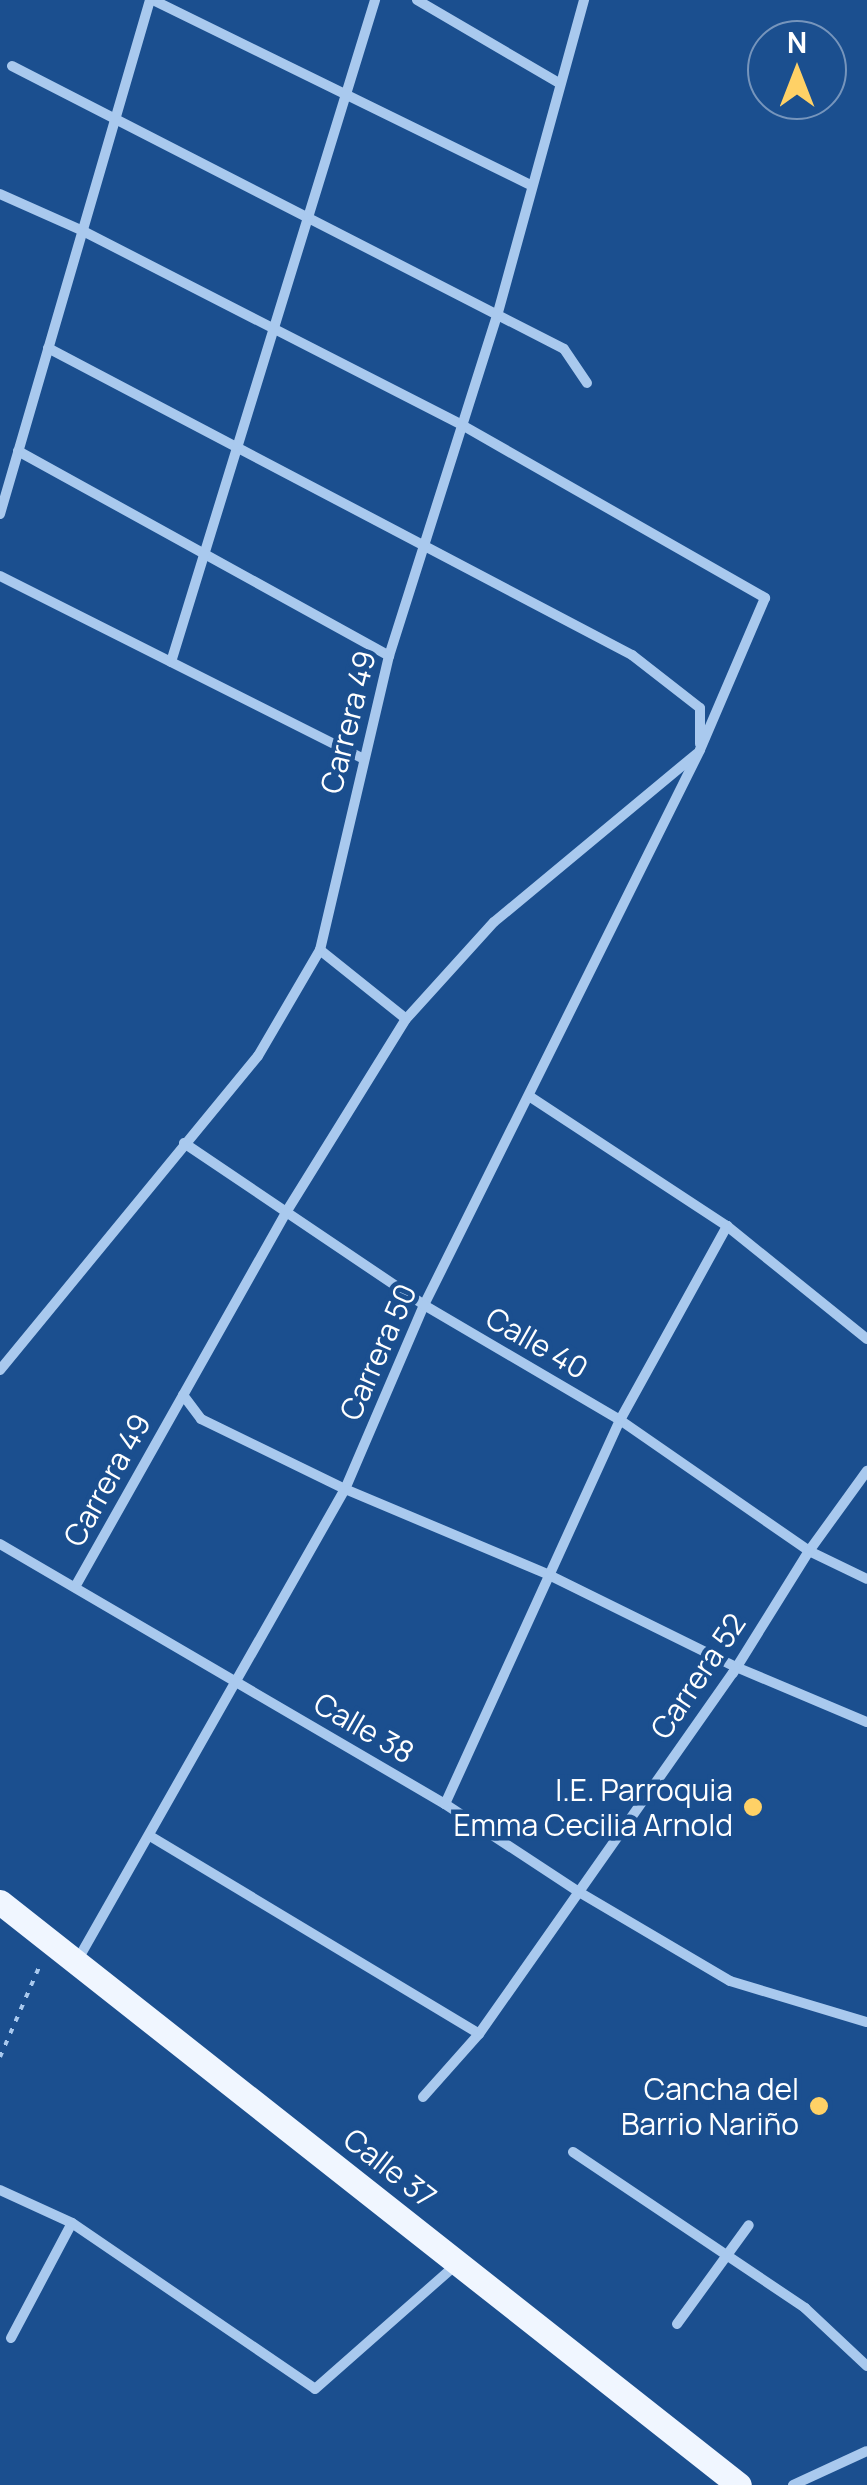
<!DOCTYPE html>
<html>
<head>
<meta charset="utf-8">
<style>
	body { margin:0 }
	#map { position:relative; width:867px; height:2485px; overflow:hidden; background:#1b4f8f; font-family:Manrope,sans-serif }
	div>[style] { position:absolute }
	.path>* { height:4px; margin-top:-2px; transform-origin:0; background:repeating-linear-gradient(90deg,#a9c9ee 0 5px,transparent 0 13px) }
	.minor>* { height:10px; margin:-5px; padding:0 5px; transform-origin:5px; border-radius:5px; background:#a9c9ee }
	.primary>* { height:25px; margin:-12.5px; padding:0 12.5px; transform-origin:12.5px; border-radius:12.5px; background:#f0f6ff }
	.dots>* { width:28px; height:28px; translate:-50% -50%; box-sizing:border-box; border:5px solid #1b4f8f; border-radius:50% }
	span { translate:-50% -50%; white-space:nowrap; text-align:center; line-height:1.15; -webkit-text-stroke:9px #1b4f8f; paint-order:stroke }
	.street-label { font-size:30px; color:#fff }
	.poi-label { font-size:30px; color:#fff }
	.right { translate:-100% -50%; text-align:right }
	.north { position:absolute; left:747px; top:20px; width:100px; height:100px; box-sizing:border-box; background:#1b4f8f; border:2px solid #7695bc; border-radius:50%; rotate:0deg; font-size:28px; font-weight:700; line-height:40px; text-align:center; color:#fff }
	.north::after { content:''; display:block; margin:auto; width:35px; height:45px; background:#ffd166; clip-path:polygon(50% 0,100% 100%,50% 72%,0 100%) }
</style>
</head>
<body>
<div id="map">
	<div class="path">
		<i style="left:0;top:2057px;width:100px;rotate:-66.5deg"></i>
	</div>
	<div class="minor">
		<i style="left:153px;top:0;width:422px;rotate:26.1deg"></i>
		<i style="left:417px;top:0;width:164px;rotate:30.3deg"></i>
		<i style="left:12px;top:66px;width:620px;rotate:27.14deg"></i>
		<i style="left:564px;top:349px;width:41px;rotate:55.9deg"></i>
		<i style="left:0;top:194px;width:91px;rotate:24deg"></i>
		<i style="left:83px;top:231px;width:426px;rotate:27.1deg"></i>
		<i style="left:462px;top:425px;width:349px;rotate:29.7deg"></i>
		<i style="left:765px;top:598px;width:165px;rotate:113.2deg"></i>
		<i style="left:700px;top:750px;width:620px;rotate:116.44deg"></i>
		<i style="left:424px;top:1305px;width:200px;rotate:113.2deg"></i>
		<i style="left:345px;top:1489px;width:543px;rotate:119.59deg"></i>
		<i style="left:48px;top:348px;width:660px;rotate:27.73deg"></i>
		<i style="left:632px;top:655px;width:86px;rotate:37.9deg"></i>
		<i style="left:700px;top:708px;width:36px;rotate:90deg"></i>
		<i style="left:18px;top:451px;width:424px;rotate:28.9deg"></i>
		<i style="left:0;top:514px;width:535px;rotate:-73.73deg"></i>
		<i style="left:0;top:576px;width:407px;rotate:26.7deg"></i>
		<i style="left:171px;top:662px;width:693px;rotate:-72.87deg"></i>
		<i style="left:320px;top:950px;width:110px;rotate:38.7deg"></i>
		<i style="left:529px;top:1096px;width:237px;rotate:33.3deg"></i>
		<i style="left:727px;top:1226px;width:180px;rotate:38.9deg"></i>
		<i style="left:184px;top:1143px;width:290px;rotate:34deg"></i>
		<i style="left:424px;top:1305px;width:227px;rotate:30.4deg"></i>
		<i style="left:620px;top:1420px;width:230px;rotate:34.7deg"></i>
		<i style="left:809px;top:1551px;width:64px;rotate:25.8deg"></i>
		<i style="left:0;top:1370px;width:406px;rotate:-50.6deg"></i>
		<i style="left:258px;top:1056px;width:123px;rotate:-59.7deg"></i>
		<i style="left:320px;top:950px;width:302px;rotate:-76.8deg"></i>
		<i style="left:389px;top:656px;width:357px;rotate:-72.4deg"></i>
		<i style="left:497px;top:316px;width:328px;rotate:-74.6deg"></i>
		<i style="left:183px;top:1395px;width:30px;rotate:53deg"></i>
		<i style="left:201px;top:1419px;width:160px;rotate:25.9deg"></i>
		<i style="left:345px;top:1489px;width:219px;rotate:22.8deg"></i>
		<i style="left:547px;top:1574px;width:211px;rotate:26.2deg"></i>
		<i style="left:736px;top:1667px;width:142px;rotate:22.8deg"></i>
		<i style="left:0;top:1544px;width:515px;rotate:30.3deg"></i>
		<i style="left:445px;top:1804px;width:160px;rotate:33.3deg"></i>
		<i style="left:579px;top:1892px;width:175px;rotate:30.5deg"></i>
		<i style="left:730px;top:1981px;width:143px;rotate:16.7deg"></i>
		<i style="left:75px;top:1587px;width:428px;rotate:-60.6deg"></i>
		<i style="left:285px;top:1214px;width:229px;rotate:-58.2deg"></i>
		<i style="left:406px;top:1019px;width:131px;rotate:-47.8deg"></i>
		<i style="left:494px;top:922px;width:263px;rotate:-39.7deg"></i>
		<i style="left:445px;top:1804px;width:422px;rotate:-65.5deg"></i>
		<i style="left:620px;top:1420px;width:222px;rotate:-61.1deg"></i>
		<i style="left:150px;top:1836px;width:384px;rotate:31deg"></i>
		<i style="left:423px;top:2097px;width:84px;rotate:-48.4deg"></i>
		<i style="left:479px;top:2034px;width:441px;rotate:-54.9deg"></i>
		<i style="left:733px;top:1673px;width:144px;rotate:-58.1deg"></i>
		<i style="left:809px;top:1551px;width:99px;rotate:-54.1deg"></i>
		<i style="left:573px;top:2152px;width:280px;rotate:33.9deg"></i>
		<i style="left:805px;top:2308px;width:85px;rotate:43.1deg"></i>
		<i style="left:0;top:2190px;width:79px;rotate:24.6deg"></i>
		<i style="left:72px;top:2223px;width:294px;rotate:34.3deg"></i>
		<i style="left:315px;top:2389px;width:191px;rotate:-41.4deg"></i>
		<i style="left:677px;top:2324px;width:122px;rotate:-54deg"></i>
		<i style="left:11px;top:2338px;width:130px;rotate:-62.1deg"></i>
		<i style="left:793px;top:2485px;width:81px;rotate:-24.7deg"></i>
	</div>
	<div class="primary">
		<i style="left:0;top:1902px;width:941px;rotate:38.27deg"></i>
	</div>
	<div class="dots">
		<i style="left:753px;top:1807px;background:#ffd166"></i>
		<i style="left:819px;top:2106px;background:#ffd166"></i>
	</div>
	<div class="street-label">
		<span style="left:348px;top:722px;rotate:-76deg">Carrera 49</span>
		<span style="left:537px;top:1343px;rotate:30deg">Calle 40</span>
		<span style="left:378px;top:1352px;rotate:-66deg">Carrera 50</span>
		<span style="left:107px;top:1480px;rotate:-61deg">Carrera 49</span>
		<span style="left:698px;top:1676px;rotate:-56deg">Carrera 52</span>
		<span style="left:364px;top:1728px;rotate:30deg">Calle 38</span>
		<span style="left:390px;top:2168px;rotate:38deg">Calle 37</span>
	</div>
	<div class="poi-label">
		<span class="right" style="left:733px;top:1807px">I.E. Parroquia<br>Emma Cecilia Arnold</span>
		<span class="right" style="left:799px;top:2106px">Cancha del<br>Barrio Nariño</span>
	</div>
	<div class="north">N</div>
</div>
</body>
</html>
